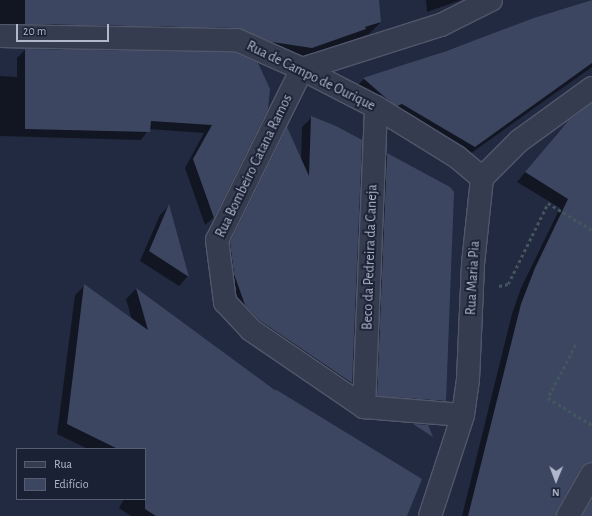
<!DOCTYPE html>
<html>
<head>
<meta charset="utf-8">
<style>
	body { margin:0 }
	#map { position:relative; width:592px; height:516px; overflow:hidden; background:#222a41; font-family:"Alegreya Sans",sans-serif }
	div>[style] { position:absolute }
	.shadow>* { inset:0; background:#0007 }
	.building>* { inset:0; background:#3d4661 }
	.path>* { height:2.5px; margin-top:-1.25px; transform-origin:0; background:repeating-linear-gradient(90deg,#42565e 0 3px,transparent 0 6px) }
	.roads { filter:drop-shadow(1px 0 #51576b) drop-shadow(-1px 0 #51576b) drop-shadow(0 1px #51576b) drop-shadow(0 -1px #51576b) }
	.minor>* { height:22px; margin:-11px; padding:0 11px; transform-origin:11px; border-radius:11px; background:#363c50 }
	span { translate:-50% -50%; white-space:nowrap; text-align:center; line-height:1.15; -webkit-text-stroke:4px #1b2135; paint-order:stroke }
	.street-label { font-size:14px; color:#b2b8cb }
	.legend { position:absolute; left:16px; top:448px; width:130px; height:52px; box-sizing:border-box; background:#1b2135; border:1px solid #575d71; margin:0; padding:5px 7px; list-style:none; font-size:12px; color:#b2b8cb }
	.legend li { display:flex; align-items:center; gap:8px; height:20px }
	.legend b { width:20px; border:1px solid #575d71 }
	.north { position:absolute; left:536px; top:460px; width:40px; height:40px; -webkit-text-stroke:3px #1b2135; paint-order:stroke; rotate:181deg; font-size:11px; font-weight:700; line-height:16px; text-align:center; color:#b2b8cb }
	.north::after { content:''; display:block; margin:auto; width:14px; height:18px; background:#b2b8cb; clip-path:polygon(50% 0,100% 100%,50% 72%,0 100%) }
	.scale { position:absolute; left:16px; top:24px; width:93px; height:18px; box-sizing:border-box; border:2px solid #b2b8cb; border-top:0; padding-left:5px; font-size:12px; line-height:14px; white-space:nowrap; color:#b2b8cb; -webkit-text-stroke:3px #1b2135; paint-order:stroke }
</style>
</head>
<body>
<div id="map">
	<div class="shadow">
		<i style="clip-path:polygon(0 0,378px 0,380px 23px,369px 34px,301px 58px,262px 52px,0 33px)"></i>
		<i style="clip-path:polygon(426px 0,461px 0,427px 12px)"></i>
		<i style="clip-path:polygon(592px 0,592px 67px,460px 161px,350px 93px,364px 79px)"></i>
		<i style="clip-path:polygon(25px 50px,267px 108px,213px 218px,205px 225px,185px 168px,204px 133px,149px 129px,141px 140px,0 136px,0 76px,17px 77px,17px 58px)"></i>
		<i style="clip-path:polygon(592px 105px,592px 475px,582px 470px,578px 471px,556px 510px,555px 516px,462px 516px,512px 314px,521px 288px,560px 208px,517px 182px,559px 131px,569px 121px)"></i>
		<i style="clip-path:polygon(311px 118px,335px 127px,361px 141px,351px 383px,343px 392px,236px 315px,221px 252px,278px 137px,287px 129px,301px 161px,302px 127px)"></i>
		<i style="clip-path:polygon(387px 154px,449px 188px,445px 401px,438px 408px,371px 402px,380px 161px)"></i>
		<i style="clip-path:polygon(169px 206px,188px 276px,179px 286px,140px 261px,160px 215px)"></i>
		<i style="clip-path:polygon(85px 285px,132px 320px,126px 299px,136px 289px,274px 391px,275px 390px,421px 479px,405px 516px,131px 516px,119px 508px,124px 499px,145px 499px,145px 449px,88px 449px,57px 434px,75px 295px)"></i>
		<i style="clip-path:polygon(592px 494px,592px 516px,579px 516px)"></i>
	</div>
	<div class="building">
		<i style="clip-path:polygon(25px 0,379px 0,381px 22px,365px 27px,366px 29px,312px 48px,272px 42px,237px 28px,25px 24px)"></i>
		<i style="clip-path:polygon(592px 0,592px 63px,475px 147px,402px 104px,397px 106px,387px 99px,363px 78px,446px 51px,534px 18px)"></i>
		<i style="clip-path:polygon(25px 49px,234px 52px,258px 63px,270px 89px,268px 109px,214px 218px,193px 159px,212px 125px,151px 121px,150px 132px,25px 129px)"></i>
		<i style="clip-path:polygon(592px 103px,592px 462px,586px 463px,581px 468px,557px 510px,556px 516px,468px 516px,521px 304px,535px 268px,568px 199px,525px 172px,568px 121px)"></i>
		<i style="clip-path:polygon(311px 116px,336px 126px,362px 140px,352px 383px,259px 320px,245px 305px,234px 274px,230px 242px,287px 127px,309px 176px)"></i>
		<i style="clip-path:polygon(387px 153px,450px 187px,454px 192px,446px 401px,377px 396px)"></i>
		<i style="clip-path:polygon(169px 204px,189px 277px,149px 251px)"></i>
		<i style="clip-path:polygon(84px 284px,148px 330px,136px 288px,276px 391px,275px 389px,422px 479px,407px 516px,156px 516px,145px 509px,145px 449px,118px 449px,67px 424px)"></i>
		<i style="clip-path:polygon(413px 424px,428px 425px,433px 437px)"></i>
		<i style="clip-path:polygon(592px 499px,592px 516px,582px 516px)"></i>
	</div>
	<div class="path">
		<i style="left:499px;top:286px;width:9px;rotate:-13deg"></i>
		<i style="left:508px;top:284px;width:90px;rotate:-63.7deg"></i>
		<i style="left:548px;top:203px;width:52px;rotate:31.5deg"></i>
		<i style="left:576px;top:345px;width:60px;rotate:117.8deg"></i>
		<i style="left:548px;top:398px;width:52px;rotate:31.5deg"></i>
	</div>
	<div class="roads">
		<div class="minor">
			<i style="left:0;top:36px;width:237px;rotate:1deg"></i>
			<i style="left:237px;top:40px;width:71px;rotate:24deg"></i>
			<i style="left:302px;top:69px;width:83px;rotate:27.2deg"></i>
			<i style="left:376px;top:107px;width:95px;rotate:31.7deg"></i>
			<i style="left:457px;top:157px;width:33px;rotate:40deg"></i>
			<i style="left:302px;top:69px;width:191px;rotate:116.4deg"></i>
			<i style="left:217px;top:240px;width:63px;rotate:82.6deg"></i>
			<i style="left:225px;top:302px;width:38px;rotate:47deg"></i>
			<i style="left:251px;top:330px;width:137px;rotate:34.3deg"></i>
			<i style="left:364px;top:407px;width:99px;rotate:4.6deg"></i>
			<i style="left:302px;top:69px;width:146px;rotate:-17.6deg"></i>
			<i style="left:441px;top:25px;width:56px;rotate:-26.6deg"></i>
			<i style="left:364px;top:407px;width:300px;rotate:-87.7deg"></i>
			<i style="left:430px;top:516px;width:106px;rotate:-71.9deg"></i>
			<i style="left:463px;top:415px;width:36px;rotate:-82deg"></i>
			<i style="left:468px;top:379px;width:115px;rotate:-87.5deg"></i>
			<i style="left:473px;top:264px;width:86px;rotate:-84deg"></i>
			<i style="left:482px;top:178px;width:52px;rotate:-45deg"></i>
			<i style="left:519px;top:141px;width:90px;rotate:-36deg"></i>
			<i style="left:568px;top:516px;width:48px;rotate:-60.3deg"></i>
		</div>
	</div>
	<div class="street-label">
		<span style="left:311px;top:76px;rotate:26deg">Rua de Campo de Ourique</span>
		<span style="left:254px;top:166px;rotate:-64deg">Rua Bombeiro Catana Ramos</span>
		<span style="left:370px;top:257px;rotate:-88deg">Beco da Pedreira da Caneja</span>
		<span style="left:473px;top:278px;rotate:-87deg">Rua Maria Pia</span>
	</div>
	<ul class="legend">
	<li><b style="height:5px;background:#363c50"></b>Rua</li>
	<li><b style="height:11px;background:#3d4661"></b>Edifício</li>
	</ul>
	<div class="north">N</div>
	<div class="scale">20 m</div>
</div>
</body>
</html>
